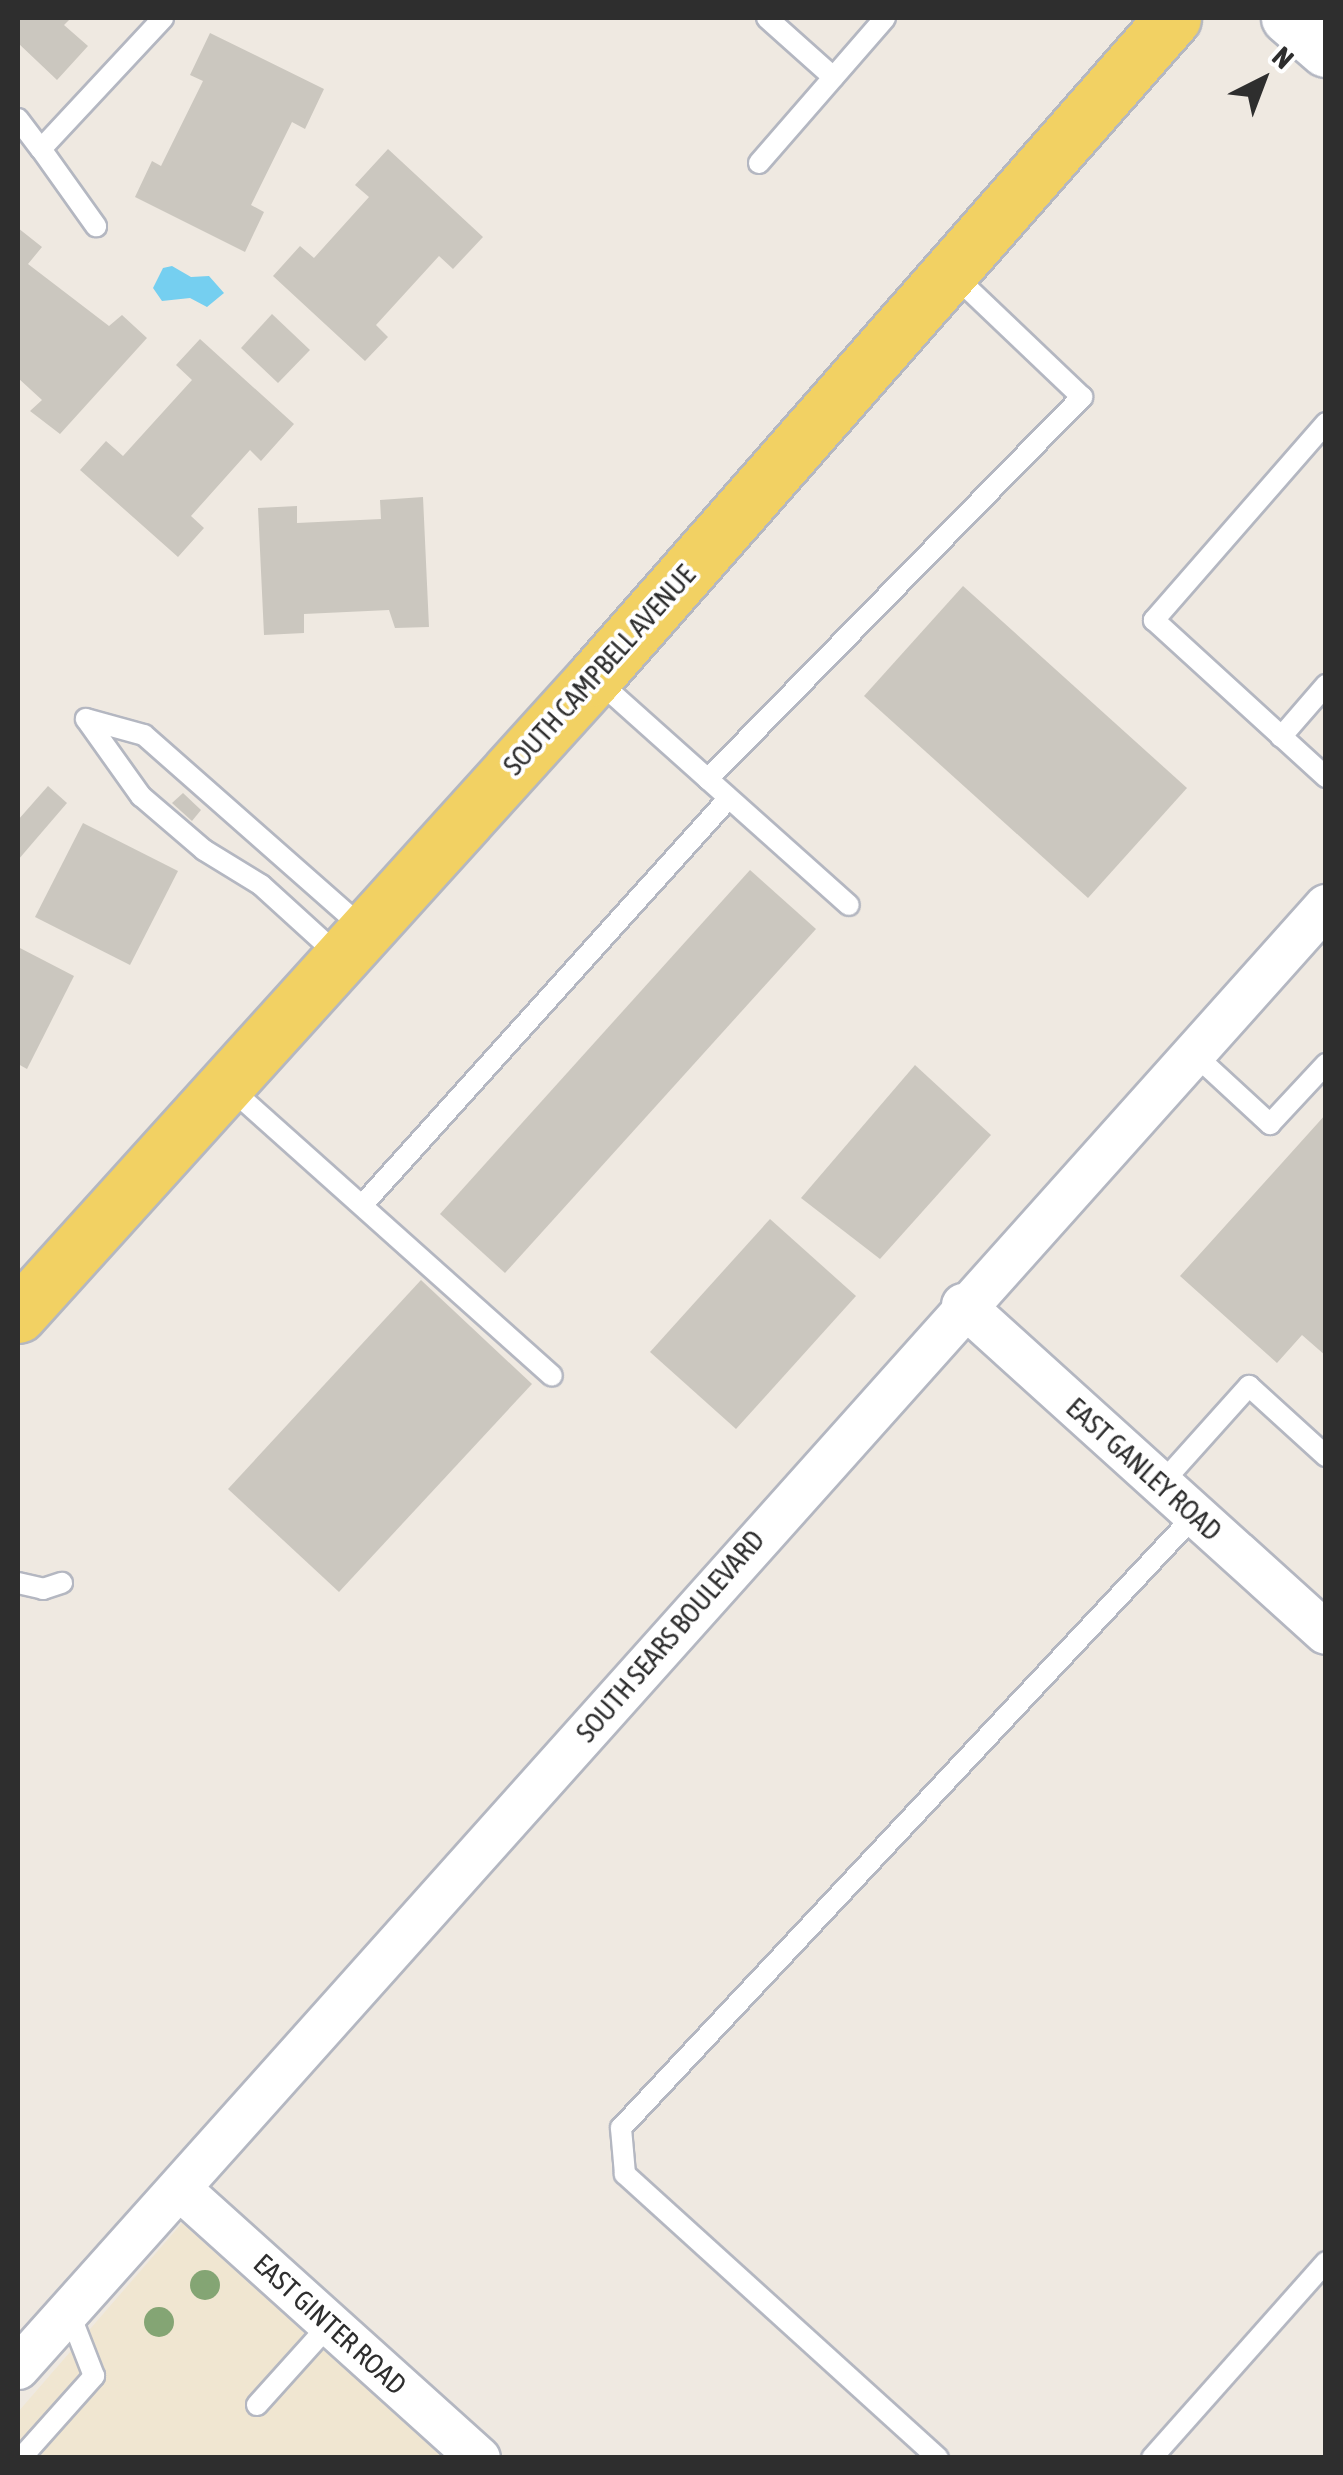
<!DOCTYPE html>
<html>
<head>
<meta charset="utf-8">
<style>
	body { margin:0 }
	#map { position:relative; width:1343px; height:2475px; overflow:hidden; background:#efe9e1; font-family:"Asap Condensed",sans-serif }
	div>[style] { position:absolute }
	.education>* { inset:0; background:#f0e6d1 }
	.water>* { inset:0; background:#75cff0 }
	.building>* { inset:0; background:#cbc7bf }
	.roads { filter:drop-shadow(2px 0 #b4b7c1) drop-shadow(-2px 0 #b4b7c1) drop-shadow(0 2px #b4b7c1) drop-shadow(0 -2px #b4b7c1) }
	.service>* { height:20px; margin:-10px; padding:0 10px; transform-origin:10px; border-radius:10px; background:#fff }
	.minor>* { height:42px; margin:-21px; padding:0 21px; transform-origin:21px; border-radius:21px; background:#fff }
	.tertiary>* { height:52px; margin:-26px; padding:0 26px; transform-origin:26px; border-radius:26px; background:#fff }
	.primary>* { height:55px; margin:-27.5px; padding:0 27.5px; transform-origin:27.5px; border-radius:27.5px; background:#f2d163 }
	.trees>* { width:30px; height:30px; margin:-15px; border-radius:50%; background:#84a574 }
	span { translate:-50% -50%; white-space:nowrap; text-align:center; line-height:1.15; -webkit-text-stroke:8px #fff; paint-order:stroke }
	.street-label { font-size:28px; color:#2e2e2e }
	.frame { position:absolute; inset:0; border:20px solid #2e2e2e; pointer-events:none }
	.north { position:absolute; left:1213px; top:30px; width:100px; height:100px; -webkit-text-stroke:8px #fff; paint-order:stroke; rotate:42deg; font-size:28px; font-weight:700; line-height:40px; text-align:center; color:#2e2e2e }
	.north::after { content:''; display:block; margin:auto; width:35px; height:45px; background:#2e2e2e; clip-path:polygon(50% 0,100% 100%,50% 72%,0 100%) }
</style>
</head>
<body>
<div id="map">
	<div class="education">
		<i style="clip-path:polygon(182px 2223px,442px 2457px,18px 2458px,18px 2412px)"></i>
	</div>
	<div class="water">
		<i style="clip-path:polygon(172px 266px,191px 277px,209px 276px,224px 293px,207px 307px,190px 298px,162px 301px,153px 288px,163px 268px)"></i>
	</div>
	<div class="building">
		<i style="clip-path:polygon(18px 18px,71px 18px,64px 25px,88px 46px,57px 80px,18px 43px)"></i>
		<i style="clip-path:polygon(210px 33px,324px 89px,305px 129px,292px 122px,251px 205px,264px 212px,245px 252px,135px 197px,152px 161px,161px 166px,203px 81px,190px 75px)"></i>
		<i style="clip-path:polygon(388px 149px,483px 237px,453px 269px,439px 256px,376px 325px,388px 337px,365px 361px,273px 276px,300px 246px,314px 258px,369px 197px,355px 185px)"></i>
		<i style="clip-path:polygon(18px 228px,42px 247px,28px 264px,109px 326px,122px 315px,147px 338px,60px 434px,30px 411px,42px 400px,18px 378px)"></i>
		<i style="clip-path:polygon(272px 314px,310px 350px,278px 383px,241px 348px)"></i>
		<i style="clip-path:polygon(200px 339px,294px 424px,261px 461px,250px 450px,191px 516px,204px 528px,178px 557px,80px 470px,106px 441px,123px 456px,192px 380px,176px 365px)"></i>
		<i style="clip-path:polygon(423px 497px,429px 627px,395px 628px,389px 610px,304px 614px,304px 633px,264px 635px,258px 508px,297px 506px,297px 523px,381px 519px,380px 500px)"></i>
		<i style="clip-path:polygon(963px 586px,1187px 788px,1088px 898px,864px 696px)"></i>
		<i style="clip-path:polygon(48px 786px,67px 803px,18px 860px,18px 820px)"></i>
		<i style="clip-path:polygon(183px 793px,201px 810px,192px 821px,172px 803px)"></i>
		<i style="clip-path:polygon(83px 823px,178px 871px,130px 965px,35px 917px)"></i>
		<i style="clip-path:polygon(750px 870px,816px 929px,505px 1273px,440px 1214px)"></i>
		<i style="clip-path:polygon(18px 947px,74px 976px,27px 1069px,18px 1064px)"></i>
		<i style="clip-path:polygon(915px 1065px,991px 1135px,880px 1259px,801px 1198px)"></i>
		<i style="clip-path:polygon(1326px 1114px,1326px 1356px,1302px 1335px,1277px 1363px,1180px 1276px)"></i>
		<i style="clip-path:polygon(770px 1219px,856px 1296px,736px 1429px,650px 1352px)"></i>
		<i style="clip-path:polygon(421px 1280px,532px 1384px,339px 1592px,228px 1489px)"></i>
	</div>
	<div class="roads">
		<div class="service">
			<i style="left:767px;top:18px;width:89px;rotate:41.8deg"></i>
			<i style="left:18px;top:119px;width:38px;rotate:53deg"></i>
			<i style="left:41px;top:149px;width:179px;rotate:-47deg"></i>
			<i style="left:41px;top:149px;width:95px;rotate:54.5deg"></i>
			<i style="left:759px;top:163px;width:192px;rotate:-49deg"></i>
			<i style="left:1326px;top:423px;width:262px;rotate:131.1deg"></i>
			<i style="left:1154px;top:620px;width:233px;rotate:42.4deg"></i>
			<i style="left:596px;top:679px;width:339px;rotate:41.8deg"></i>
			<i style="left:86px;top:719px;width:60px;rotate:15.4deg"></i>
			<i style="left:144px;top:735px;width:292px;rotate:41.4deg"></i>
			<i style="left:86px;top:719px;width:95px;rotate:54.5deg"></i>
			<i style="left:141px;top:796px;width:83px;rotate:40.6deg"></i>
			<i style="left:204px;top:850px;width:67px;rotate:31.6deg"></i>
			<i style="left:261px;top:885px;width:104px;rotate:42.3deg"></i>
			<i style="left:1281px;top:737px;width:69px;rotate:-49.1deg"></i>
			<i style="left:708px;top:779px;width:535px;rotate:-45.61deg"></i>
			<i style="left:1082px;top:397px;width:180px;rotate:-136.4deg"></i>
			<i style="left:1193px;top:1053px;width:105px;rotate:42.7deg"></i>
			<i style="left:1270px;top:1124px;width:82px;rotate:-47deg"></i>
			<i style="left:229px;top:1087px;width:433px;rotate:41.8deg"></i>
			<i style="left:366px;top:1201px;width:542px;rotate:-47.99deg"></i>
			<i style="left:1161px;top:1484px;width:132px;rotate:-48.1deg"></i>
			<i style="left:1249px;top:1386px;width:104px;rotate:42.3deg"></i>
			<i style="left:18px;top:1583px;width:26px;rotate:13deg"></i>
			<i style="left:43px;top:1589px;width:20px;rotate:-18deg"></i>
			<i style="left:257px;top:2405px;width:109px;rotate:-48deg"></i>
			<i style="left:21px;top:2458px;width:110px;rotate:-48.3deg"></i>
			<i style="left:94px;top:2376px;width:69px;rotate:-111.3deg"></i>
			<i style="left:938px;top:2458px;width:423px;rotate:-137.8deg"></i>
			<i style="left:625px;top:2174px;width:46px;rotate:-95deg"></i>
			<i style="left:621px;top:2128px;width:840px;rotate:-46.88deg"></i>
			<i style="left:1152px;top:2458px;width:262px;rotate:-48.4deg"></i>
		</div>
		<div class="minor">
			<i style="left:963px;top:1305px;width:489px;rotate:42.1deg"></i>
			<i style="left:181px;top:2190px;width:401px;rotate:42deg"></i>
			<i style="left:18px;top:2368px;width:1962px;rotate:-48.18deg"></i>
		</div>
		<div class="tertiary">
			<i style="left:1288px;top:18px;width:50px;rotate:41deg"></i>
		</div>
		<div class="primary">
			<i style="left:18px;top:1315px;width:859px;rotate:-47.88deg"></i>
			<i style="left:594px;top:678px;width:878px;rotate:-48.74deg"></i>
		</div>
	</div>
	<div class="trees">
		<i style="left:205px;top:2285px"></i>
		<i style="left:159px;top:2322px"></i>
	</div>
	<div class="street-label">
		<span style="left:599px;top:670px;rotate:-48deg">SOUTH CAMPBELL AVENUE</span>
		<span style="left:1144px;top:1469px;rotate:42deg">EAST GANLEY ROAD</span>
		<span style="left:670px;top:1636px;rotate:-49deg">SOUTH SEARS BOULEVARD</span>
		<span style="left:330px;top:2324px;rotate:42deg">EAST GINTER ROAD</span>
	</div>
	<div class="frame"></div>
	<div class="north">N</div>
</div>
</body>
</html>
